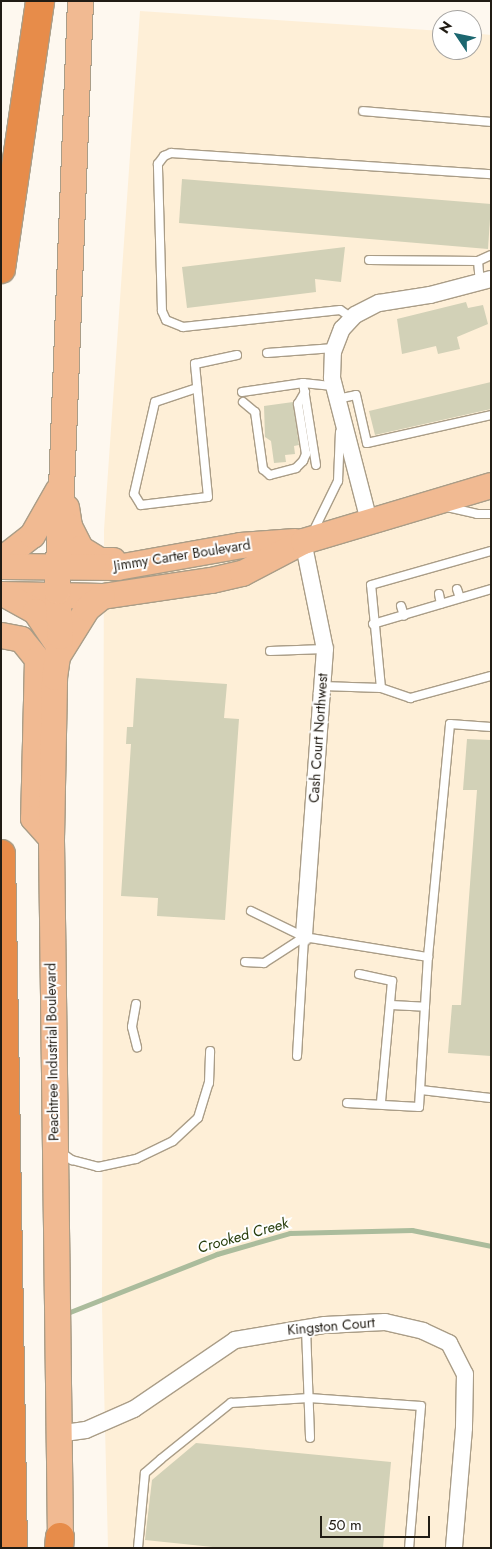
<!DOCTYPE html>
<html>
<head>
<meta charset="utf-8">
<style>
	body { margin:0 }
	#map { position:relative; width:492px; height:1549px; overflow:hidden; background:#fef8ef; font-family:Jost,sans-serif }
	div>[style] { position:absolute }
	.built>* { inset:0; background:#feefd7 }
	.stream>* { height:4.5px; margin:-2.25px; padding:0 2.25px; transform-origin:2.25px; border-radius:2.25px; background:#abbc9c }
	.building>* { inset:0; background:#d2d1b7 }
	.roads { filter:drop-shadow(1px 0 #aa9d87) drop-shadow(-1px 0 #aa9d87) drop-shadow(0 1px #aa9d87) drop-shadow(0 -1px #aa9d87) }
	.lane>* { height:8px; margin:-4px; padding:0 4px; transform-origin:4px; border-radius:4px; background:#fff }
	.street>* { height:16px; margin:-8px; padding:0 8px; transform-origin:8px; border-radius:8px; background:#fff }
	.primary>* { height:25px; margin:-12.5px; padding:0 12.5px; transform-origin:12.5px; border-radius:12.5px; background:#f1ba92 }
	.highway>* { height:28px; margin:-14px; padding:0 14px; transform-origin:14px; border-radius:14px; background:#e78c4a }
	span { translate:-50% -50%; white-space:nowrap; text-align:center; line-height:1.15; -webkit-text-stroke:4px #fff; paint-order:stroke }
	.street-label { font-size:14px; color:#211c14 }
	.water-label { font-size:15px; color:#283e0d; font-style:italic }
	.frame { position:absolute; inset:0; border:2px solid #211c14; pointer-events:none }
	.north { position:absolute; left:432px; top:10px; width:50px; height:50px; box-sizing:border-box; background:#fff; border:1px solid #a6a4a1; border-radius:50%; rotate:304deg; font-size:14px; font-weight:700; line-height:20px; text-align:center; color:#211c14 }
	.north::after { content:''; display:block; margin:auto; width:18px; height:22px; background:#1c6770; clip-path:polygon(50% 0,100% 100%,50% 72%,0 100%) }
	.scale { position:absolute; left:320px; top:1516px; width:110px; height:22px; box-sizing:border-box; border:2px solid #211c14; border-top:0; padding-left:6px; font-size:15px; line-height:18px; white-space:nowrap; color:#211c14; -webkit-text-stroke:4px #fff; paint-order:stroke }
</style>
</head>
<body>
<div id="map">
	<div class="built">
		<i style="clip-path:polygon(140px 11px,442px 31px,442px 50px,472px 50px,472px 33px,491px 35px,491px 1548px,108px 1548px,102px 1306px,104px 530px)"></i>
	</div>
	<div class="stream">
		<i style="left:70px;top:1312px;width:158px;rotate:-21.5deg"></i>
		<i style="left:217px;top:1254px;width:76px;rotate:-16deg"></i>
		<i style="left:290px;top:1233px;width:122px;rotate:-1.4deg"></i>
		<i style="left:412px;top:1230px;width:81px;rotate:11.4deg"></i>
	</div>
	<div class="building">
		<i style="clip-path:polygon(182px 179px,491px 204px,488px 249px,179px 223px)"></i>
		<i style="clip-path:polygon(345px 247px,341px 282px,315px 279px,316px 292px,187px 308px,182px 267px)"></i>
		<i style="clip-path:polygon(466px 302px,468px 308px,483px 305px,488px 324px,457px 337px,460px 349px,438px 354px,436px 346px,402px 354px,397px 319px)"></i>
		<i style="clip-path:polygon(491px 382px,491px 409px,375px 435px,369px 411px)"></i>
		<i style="clip-path:polygon(293px 402px,299px 445px,294px 446px,295px 454px,285px 455px,286px 462px,274px 463px,271px 441px,265px 437px,264px 406px)"></i>
		<i style="clip-path:polygon(136px 678px,227px 684px,224px 718px,239px 719px,225px 920px,157px 916px,158px 898px,121px 896px,131px 744px,126px 744px,127px 727px,133px 727px)"></i>
		<i style="clip-path:polygon(467px 739px,491px 740px,491px 1056px,448px 1053px,452px 1005px,461px 1005px,477px 790px,463px 790px)"></i>
		<i style="clip-path:polygon(196px 1443px,391px 1462px,383px 1548px,222px 1548px,145px 1540px,152px 1480px)"></i>
	</div>
	<div class="roads">
		<div class="lane">
			<i style="left:363px;top:111px;width:128px;rotate:4.9deg"></i>
			<i style="left:369px;top:260px;width:109px;rotate:0.5deg"></i>
			<i style="left:478px;top:261px;width:21px;rotate:85deg"></i>
			<i style="left:478px;top:261px;width:14px;rotate:-25deg"></i>
			<i style="left:352px;top:318px;width:14px;rotate:-146deg"></i>
			<i style="left:340px;top:310px;width:158px;rotate:173.8deg"></i>
			<i style="left:183px;top:327px;width:18px;rotate:-158deg"></i>
			<i style="left:166px;top:320px;width:10px;rotate:-114deg"></i>
			<i style="left:162px;top:311px;width:147px;rotate:-91.6deg"></i>
			<i style="left:158px;top:164px;width:10px;rotate:-53deg"></i>
			<i style="left:164px;top:156px;width:8px;rotate:-23deg"></i>
			<i style="left:171px;top:153px;width:321px;rotate:3.8deg"></i>
			<i style="left:267px;top:353px;width:67px;rotate:-4.3deg"></i>
			<i style="left:303px;top:383px;width:30px;rotate:6deg"></i>
			<i style="left:197px;top:388px;width:44px;rotate:161.6deg"></i>
			<i style="left:155px;top:402px;width:94px;rotate:102.9deg"></i>
			<i style="left:134px;top:494px;width:13px;rotate:58deg"></i>
			<i style="left:141px;top:505px;width:67px;rotate:-6.8deg"></i>
			<i style="left:208px;top:497px;width:134px;rotate:-95.6deg"></i>
			<i style="left:195px;top:364px;width:43px;rotate:-12.1deg"></i>
			<i style="left:242px;top:392px;width:62px;rotate:-8.4deg"></i>
			<i style="left:303px;top:383px;width:83px;rotate:81deg"></i>
			<i style="left:337px;top:399px;width:19px;rotate:-12deg"></i>
			<i style="left:356px;top:395px;width:49px;rotate:77.1deg"></i>
			<i style="left:367px;top:443px;width:127px;rotate:-12.7deg"></i>
			<i style="left:243px;top:402px;width:16px;rotate:40deg"></i>
			<i style="left:255px;top:412px;width:58px;rotate:82deg"></i>
			<i style="left:263px;top:469px;width:9px;rotate:41deg"></i>
			<i style="left:270px;top:475px;width:27px;rotate:-15deg"></i>
			<i style="left:296px;top:468px;width:10px;rotate:-45deg"></i>
			<i style="left:303px;top:461px;width:8px;rotate:-67deg"></i>
			<i style="left:306px;top:454px;width:51px;rotate:-99.1deg"></i>
			<i style="left:298px;top:404px;width:14px;rotate:-60deg"></i>
			<i style="left:447px;top:507px;width:31px;rotate:13deg"></i>
			<i style="left:477px;top:514px;width:14px"></i>
			<i style="left:313px;top:532px;width:57px;rotate:-63.9deg"></i>
			<i style="left:338px;top:481px;width:49px;rotate:-87.7deg"></i>
			<i style="left:457px;top:589px;width:9px;rotate:72deg"></i>
			<i style="left:439px;top:594px;width:10px;rotate:79deg"></i>
			<i style="left:401px;top:606px;width:10px;rotate:73deg"></i>
			<i style="left:373px;top:624px;width:123px;rotate:-16.5deg"></i>
			<i style="left:270px;top:651px;width:55px;rotate:-2.1deg"></i>
			<i style="left:322px;top:686px;width:59px;rotate:1.9deg"></i>
			<i style="left:381px;top:688px;width:103px;rotate:-95.5deg"></i>
			<i style="left:371px;top:585px;width:125px;rotate:-15.8deg"></i>
			<i style="left:381px;top:688px;width:31px;rotate:19deg"></i>
			<i style="left:410px;top:698px;width:84px;rotate:-15.2deg"></i>
			<i style="left:251px;top:911px;width:59px;rotate:26.1deg"></i>
			<i style="left:304px;top:937px;width:126px;rotate:9.2deg"></i>
			<i style="left:245px;top:962px;width:19px;rotate:3deg"></i>
			<i style="left:264px;top:963px;width:48px;rotate:-33deg"></i>
			<i style="left:359px;top:974px;width:34px;rotate:12deg"></i>
			<i style="left:392px;top:981px;width:122px;rotate:95.2deg"></i>
			<i style="left:136px;top:1004px;width:23px;rotate:100deg"></i>
			<i style="left:132px;top:1027px;width:21px;rotate:76deg"></i>
			<i style="left:391px;top:1005px;width:34px;rotate:3deg"></i>
			<i style="left:297px;top:1056px;width:119px;rotate:-86.6deg"></i>
			<i style="left:421px;top:1090px;width:70px;rotate:6.5deg"></i>
			<i style="left:347px;top:1103px;width:72px;rotate:3.2deg"></i>
			<i style="left:419px;top:1107px;width:150px;rotate:-86.6deg"></i>
			<i style="left:428px;top:957px;width:234px;rotate:-84.6deg"></i>
			<i style="left:450px;top:724px;width:41px;rotate:4.2deg"></i>
			<i style="left:59px;top:1151px;width:16px;rotate:35deg"></i>
			<i style="left:72px;top:1160px;width:27px;rotate:15deg"></i>
			<i style="left:98px;top:1167px;width:39px;rotate:-12deg"></i>
			<i style="left:136px;top:1159px;width:41px;rotate:-25.9deg"></i>
			<i style="left:173px;top:1141px;width:34px;rotate:-43deg"></i>
			<i style="left:198px;top:1118px;width:37px;rotate:-73deg"></i>
			<i style="left:209px;top:1083px;width:32px;rotate:-88deg"></i>
			<i style="left:306px;top:1328px;width:110px;rotate:87.9deg"></i>
			<i style="left:138px;top:1548px;width:75px;rotate:-84.7deg"></i>
			<i style="left:145px;top:1473px;width:21px;rotate:-41deg"></i>
			<i style="left:161px;top:1459px;width:90px;rotate:-38.7deg"></i>
			<i style="left:231px;top:1403px;width:78px;rotate:-3.7deg"></i>
			<i style="left:309px;top:1398px;width:112px;rotate:4.1deg"></i>
			<i style="left:421px;top:1406px;width:143px;rotate:94.8deg"></i>
		</div>
		<div class="street">
			<i style="left:369px;top:521px;width:148px;rotate:-104.5deg"></i>
			<i style="left:332px;top:378px;width:26px;rotate:-88deg"></i>
			<i style="left:333px;top:352px;width:25px;rotate:-69deg"></i>
			<i style="left:342px;top:329px;width:19px;rotate:-47deg"></i>
			<i style="left:355px;top:315px;width:27px;rotate:-27deg"></i>
			<i style="left:379px;top:303px;width:52px;rotate:-8.9deg"></i>
			<i style="left:430px;top:295px;width:63px;rotate:-14.7deg"></i>
			<i style="left:303px;top:541px;width:110px;rotate:78.5deg"></i>
			<i style="left:325px;top:649px;width:289px;rotate:94.2deg"></i>
			<i style="left:57px;top:1434px;width:29px;rotate:-8deg"></i>
			<i style="left:86px;top:1430px;width:52px;rotate:-23.6deg"></i>
			<i style="left:134px;top:1409px;width:122px;rotate:-34.3deg"></i>
			<i style="left:235px;top:1340px;width:91px;rotate:-9.5deg"></i>
			<i style="left:325px;top:1325px;width:60px;rotate:-2.9deg"></i>
			<i style="left:385px;top:1322px;width:39px;rotate:13deg"></i>
			<i style="left:423px;top:1331px;width:29px;rotate:25deg"></i>
			<i style="left:449px;top:1343px;width:35px;rotate:63deg"></i>
			<i style="left:465px;top:1374px;width:54px;rotate:91.1deg"></i>
			<i style="left:464px;top:1428px;width:120px;rotate:94.8deg"></i>
		</div>
		<div class="primary">
			<i style="left:66px;top:507px;width:19px;rotate:81deg"></i>
			<i style="left:69px;top:526px;width:25px;rotate:63deg"></i>
			<i style="left:80px;top:548px;width:22px;rotate:32deg"></i>
			<i style="left:99px;top:560px;width:14px"></i>
			<i style="left:1px;top:559px;width:39px;rotate:-38deg"></i>
			<i style="left:32px;top:535px;width:51px;rotate:-60.4deg"></i>
			<i style="left:1px;top:566px;width:116px;rotate:0.5deg"></i>
			<i style="left:117px;top:567px;width:125px;rotate:-10.1deg"></i>
			<i style="left:240px;top:545px;width:55px;rotate:-4.2deg"></i>
			<i style="left:1px;top:594px;width:101px;rotate:1.1deg"></i>
			<i style="left:102px;top:596px;width:110px;rotate:-8.4deg"></i>
			<i style="left:211px;top:580px;width:32px;rotate:-13deg"></i>
			<i style="left:242px;top:573px;width:69px;rotate:-27.7deg"></i>
			<i style="left:303px;top:541px;width:196px;rotate:-16.6deg"></i>
			<i style="left:8px;top:596px;width:31px;rotate:29deg"></i>
			<i style="left:35px;top:611px;width:40px;rotate:56deg"></i>
			<i style="left:1px;top:635px;width:20px;rotate:11deg"></i>
			<i style="left:21px;top:639px;width:26px;rotate:51deg"></i>
			<i style="left:37px;top:659px;width:159px;rotate:91.4deg"></i>
			<i style="left:33px;top:818px;width:27px;rotate:48deg"></i>
			<i style="left:59px;top:653px;width:53px;rotate:-58.1deg"></i>
			<i style="left:87px;top:608px;width:19px;rotate:-39deg"></i>
			<i style="left:60px;top:1537px;width:699px;rotate:-90.74deg"></i>
			<i style="left:51px;top:838px;width:161px;rotate:-88.9deg"></i>
			<i style="left:54px;top:677px;width:41px;rotate:-81.7deg"></i>
			<i style="left:60px;top:636px;width:45px;rotate:-93.8deg"></i>
			<i style="left:57px;top:591px;width:590px;rotate:-87.77deg"></i>
		</div>
		<div class="highway">
			<i style="left:1px;top:269px;width:271px;rotate:-81.7deg"></i>
			<i style="left:1px;top:854px;width:694px;rotate:89.01deg"></i>
			<i style="left:59px;top:1548px;width:11px;rotate:-85deg"></i>
		</div>
	</div>
	<div class="street-label">
		<span style="left:182px;top:555px;rotate:-9deg">Jimmy Carter Boulevard</span>
		<span style="left:318px;top:738px;rotate:-86deg">Cash Court Northwest</span>
		<span style="left:52px;top:1052px;rotate:-91deg">Peachtree Industrial Boulevard</span>
		<span style="left:331px;top:1326px;rotate:-5deg">Kingston Court</span>
	</div>
	<div class="water-label">
		<span style="left:243px;top:1236px;rotate:-16deg">Crooked Creek</span>
	</div>
	<div class="frame"></div>
	<div class="north">N</div>
	<div class="scale">50 m</div>
</div>
</body>
</html>
